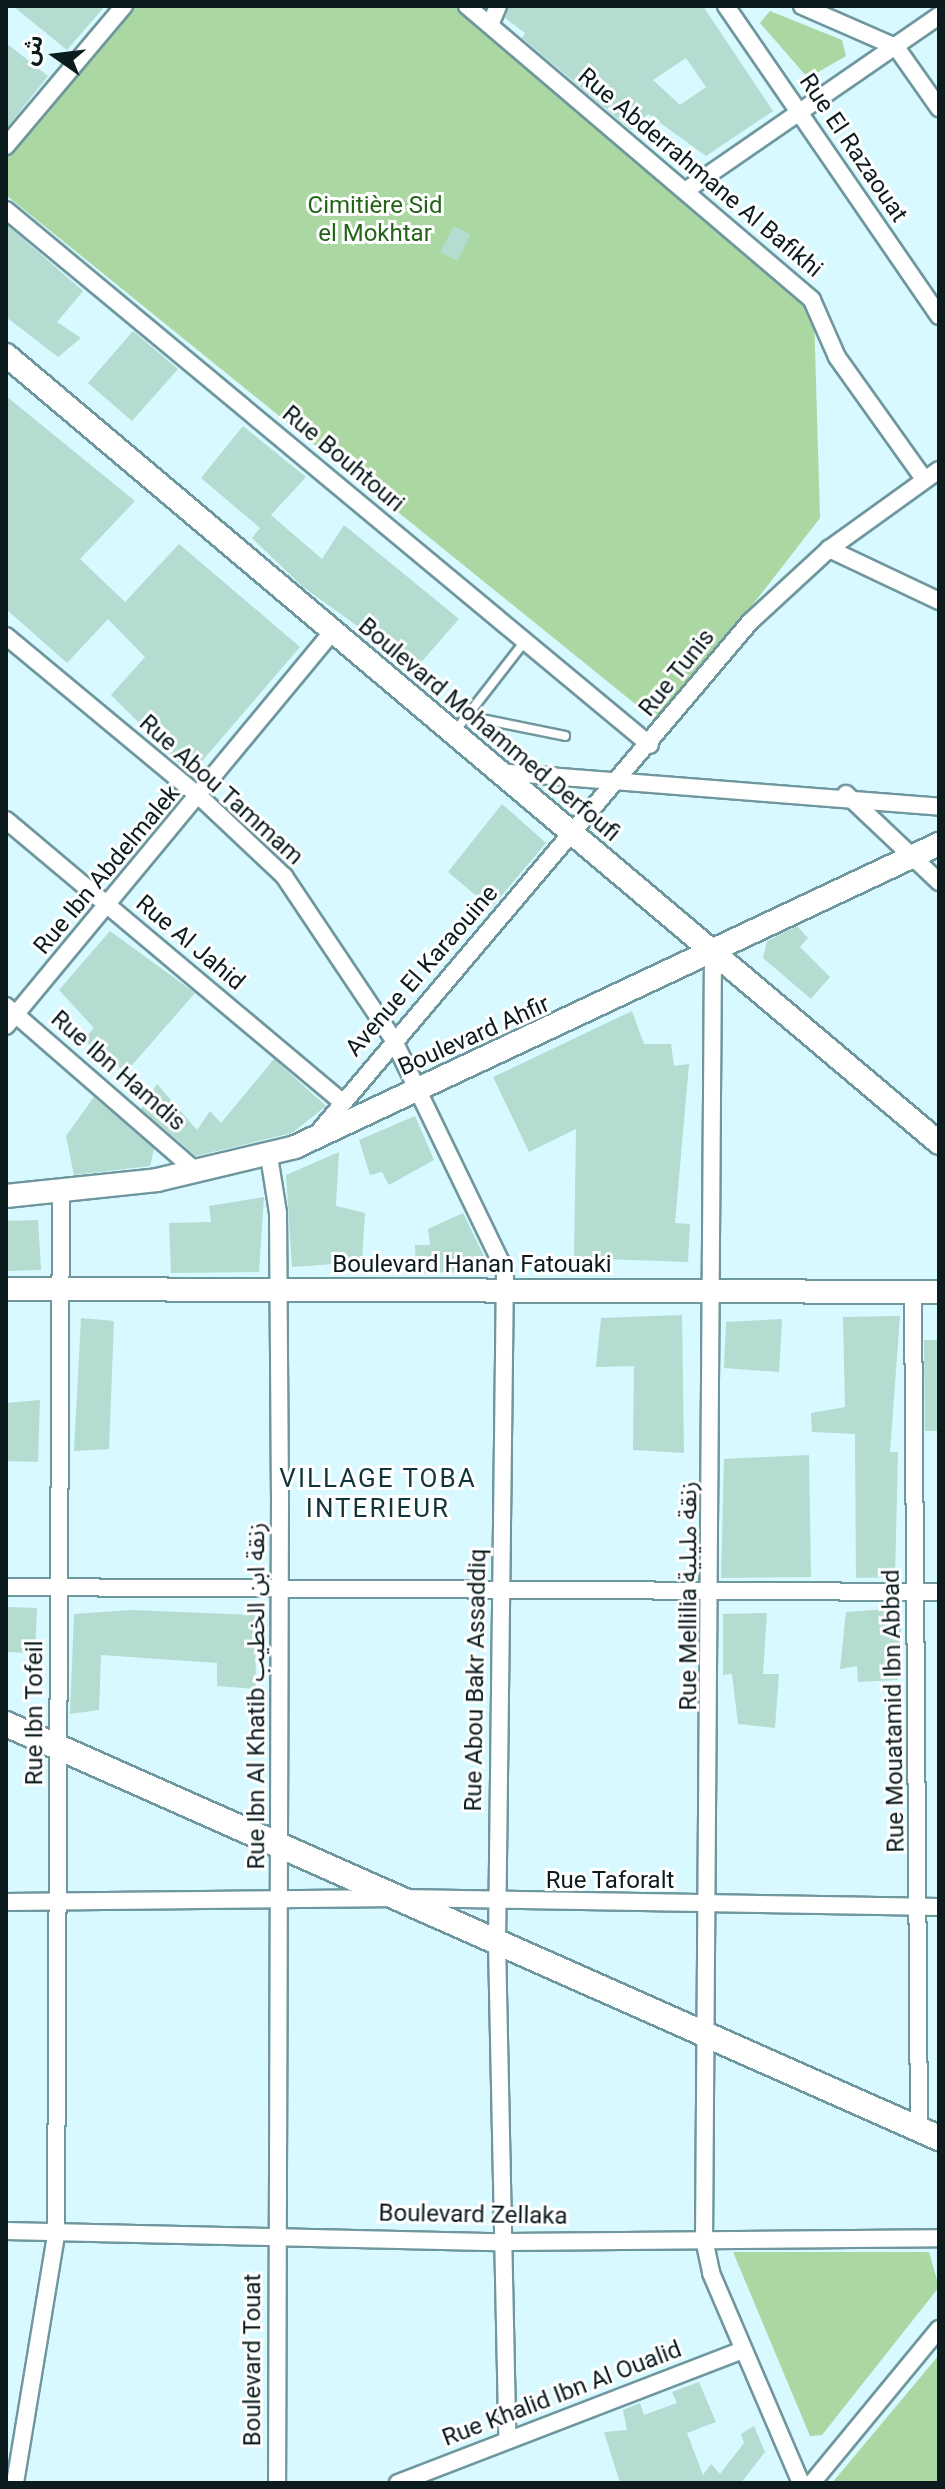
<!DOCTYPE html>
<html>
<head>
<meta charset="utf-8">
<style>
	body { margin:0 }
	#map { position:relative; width:945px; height:2489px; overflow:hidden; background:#d7f9ff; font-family:Roboto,"Noto Sans Arabic",sans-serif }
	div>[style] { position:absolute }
	.green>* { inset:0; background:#aad7a2 }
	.building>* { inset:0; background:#b4dcd0 }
	.roads { filter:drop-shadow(2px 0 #6f979e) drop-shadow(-2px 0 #6f979e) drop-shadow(0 2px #6f979e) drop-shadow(0 -2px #6f979e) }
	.lane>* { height:8px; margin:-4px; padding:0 4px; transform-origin:4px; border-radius:4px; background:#fff }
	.street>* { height:16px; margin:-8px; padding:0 8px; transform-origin:8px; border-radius:8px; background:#fff }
	.secondary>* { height:22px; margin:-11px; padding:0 11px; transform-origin:11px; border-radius:11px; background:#fff }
	.primary>* { height:24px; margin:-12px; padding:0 12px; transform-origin:12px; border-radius:12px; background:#fff }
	span { translate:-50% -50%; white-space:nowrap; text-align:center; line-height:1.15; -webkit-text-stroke:6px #fff; paint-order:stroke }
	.street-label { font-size:24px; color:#0b1b1e }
	.park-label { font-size:24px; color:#246418 }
	.neighbourhood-label { font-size:26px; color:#0f363c; letter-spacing:2px }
	.frame { position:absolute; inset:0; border:8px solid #0b1b1e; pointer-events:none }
	.north { position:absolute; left:16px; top:16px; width:80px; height:80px; -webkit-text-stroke:6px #fff; paint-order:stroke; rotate:284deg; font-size:22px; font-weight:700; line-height:32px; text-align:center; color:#0b1b1e }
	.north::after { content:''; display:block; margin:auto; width:28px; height:36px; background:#0b1b1e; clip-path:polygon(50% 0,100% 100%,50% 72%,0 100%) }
</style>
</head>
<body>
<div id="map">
	<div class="green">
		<i style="clip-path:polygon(123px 6px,454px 6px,814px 314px,820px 518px,660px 724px,6px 195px,6px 148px)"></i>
		<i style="clip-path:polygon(770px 11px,842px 40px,846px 56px,808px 78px,760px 23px)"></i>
		<i style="clip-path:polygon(733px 2252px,929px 2252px,939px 2287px,822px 2435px,810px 2436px)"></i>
		<i style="clip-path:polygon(939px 2355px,939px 2483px,832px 2483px)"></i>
	</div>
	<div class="building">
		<i style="clip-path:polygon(13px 6px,105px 6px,67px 50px)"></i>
		<i style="clip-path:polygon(evenodd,509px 6px,703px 6px,773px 111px,706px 156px,648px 114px,631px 130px,522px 38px,525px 33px,505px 18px,509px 6px,686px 58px,706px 87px,680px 105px,653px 80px,686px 58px)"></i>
		<i style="clip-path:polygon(6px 43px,48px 76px,6px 129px)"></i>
		<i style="clip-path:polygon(6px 224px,83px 291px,57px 322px,81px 338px,58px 357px,6px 317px)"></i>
		<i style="clip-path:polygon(454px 226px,471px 235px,457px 261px,440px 252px)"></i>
		<i style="clip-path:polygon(133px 331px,178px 369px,132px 421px,88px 383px)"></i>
		<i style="clip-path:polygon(6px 396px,135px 501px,80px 559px,125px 602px,179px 544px,300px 647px,191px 774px,111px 695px,145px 657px,108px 619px,67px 663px,6px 609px)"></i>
		<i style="clip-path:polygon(243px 426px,306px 477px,271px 515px,322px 559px,344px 525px,459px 619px,416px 668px,303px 587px,252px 538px,260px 528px,201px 478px)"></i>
		<i style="clip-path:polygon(502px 804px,546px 843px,491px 908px,448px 872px)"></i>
		<i style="clip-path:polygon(797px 926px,808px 938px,800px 947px,830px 977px,811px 999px,763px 958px,767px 941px)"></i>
		<i style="clip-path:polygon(110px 931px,195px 993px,126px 1072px,83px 1040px,94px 1028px,59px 990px)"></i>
		<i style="clip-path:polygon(632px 1011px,644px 1044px,671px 1044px,674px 1066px,689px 1064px,675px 1223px,690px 1224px,688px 1262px,574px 1258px,576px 1129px,529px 1152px,493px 1077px)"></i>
		<i style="clip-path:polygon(274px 1059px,326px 1106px,292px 1133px,196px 1156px,141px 1109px,157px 1084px,197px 1130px,210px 1111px,221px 1123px)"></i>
		<i style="clip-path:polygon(94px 1097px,154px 1149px,150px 1166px,74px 1175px,66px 1136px)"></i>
		<i style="clip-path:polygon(415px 1116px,434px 1160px,389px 1185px,382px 1172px,370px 1175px,359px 1140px)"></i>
		<i style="clip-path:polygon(339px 1152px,336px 1206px,365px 1213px,362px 1262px,292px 1267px,286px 1175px)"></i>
		<i style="clip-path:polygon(264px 1197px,259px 1272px,171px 1273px,169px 1223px,211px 1222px,209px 1206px)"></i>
		<i style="clip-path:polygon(463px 1213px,485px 1258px,476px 1271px,416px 1273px,415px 1245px,430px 1245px,428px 1229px)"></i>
		<i style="clip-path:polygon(38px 1220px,41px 1270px,6px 1271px,6px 1221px)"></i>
		<i style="clip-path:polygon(682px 1315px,684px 1453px,633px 1450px,634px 1366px,596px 1367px,601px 1318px)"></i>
		<i style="clip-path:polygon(900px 1316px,890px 1452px,898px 1452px,895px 1577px,856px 1578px,855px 1434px,812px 1432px,811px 1413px,845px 1407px,843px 1317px)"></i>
		<i style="clip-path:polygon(81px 1318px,114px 1321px,109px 1449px,74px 1451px)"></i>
		<i style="clip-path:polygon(782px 1319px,779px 1372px,724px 1368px,726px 1322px)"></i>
		<i style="clip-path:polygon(924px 1340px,939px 1340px,939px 1431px,925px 1431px)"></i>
		<i style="clip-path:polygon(40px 1400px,38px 1462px,6px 1461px,6px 1403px)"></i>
		<i style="clip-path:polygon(809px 1455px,811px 1577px,721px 1578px,724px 1459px)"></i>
		<i style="clip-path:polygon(6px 1607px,37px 1608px,35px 1653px,6px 1652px)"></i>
		<i style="clip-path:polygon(902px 1608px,898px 1680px,858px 1682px,857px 1666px,840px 1669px,846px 1612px)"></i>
		<i style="clip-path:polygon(131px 1610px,255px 1615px,256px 1689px,217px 1686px,217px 1663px,101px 1655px,99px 1710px,70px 1714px,74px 1614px)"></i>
		<i style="clip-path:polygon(767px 1613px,763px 1674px,779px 1674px,775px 1728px,738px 1724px,732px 1674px,723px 1675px,723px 1614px)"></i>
		<i style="clip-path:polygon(699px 2382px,716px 2422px,687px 2433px,703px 2475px,711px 2464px,720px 2474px,744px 2443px,741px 2434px,754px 2426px,765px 2452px,741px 2483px,620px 2483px,604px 2432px,627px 2430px,623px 2410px,640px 2403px,644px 2415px,677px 2403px,672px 2392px)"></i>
	</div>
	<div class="roads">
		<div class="lane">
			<i style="left:467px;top:716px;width:100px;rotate:11.5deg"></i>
			<i style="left:456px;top:730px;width:113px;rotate:-52.2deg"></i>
		</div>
		<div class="street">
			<i style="left:467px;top:6px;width:453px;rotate:40.4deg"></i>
			<i style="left:812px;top:300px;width:62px;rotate:66.3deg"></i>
			<i style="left:837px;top:357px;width:150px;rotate:54.5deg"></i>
			<i style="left:726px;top:6px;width:376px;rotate:55.5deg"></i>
			<i style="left:802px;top:6px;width:103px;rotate:23.6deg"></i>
			<i style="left:896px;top:47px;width:75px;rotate:54.8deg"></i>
			<i style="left:490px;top:25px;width:21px;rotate:-67deg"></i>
			<i style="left:6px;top:146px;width:183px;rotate:-49.9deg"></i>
			<i style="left:685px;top:191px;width:308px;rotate:-34.6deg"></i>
			<i style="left:6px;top:210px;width:837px;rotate:39.72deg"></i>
			<i style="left:829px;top:549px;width:122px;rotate:25.3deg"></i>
			<i style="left:6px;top:636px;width:251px;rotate:39.7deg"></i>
			<i style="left:199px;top:796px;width:117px;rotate:43.3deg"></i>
			<i style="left:284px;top:876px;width:196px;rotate:56.2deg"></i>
			<i style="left:393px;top:1039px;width:258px;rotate:64.2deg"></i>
			<i style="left:505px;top:1271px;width:672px;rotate:90.68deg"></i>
			<i style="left:497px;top:1943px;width:496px;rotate:88.8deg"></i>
			<i style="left:498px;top:772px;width:442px;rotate:4.5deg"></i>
			<i style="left:846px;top:794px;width:128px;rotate:43.4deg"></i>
			<i style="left:6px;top:820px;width:439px;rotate:40deg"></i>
			<i style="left:713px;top:953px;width:1286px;rotate:90.4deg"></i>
			<i style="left:704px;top:2239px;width:35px;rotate:78deg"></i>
			<i style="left:711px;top:2273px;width:228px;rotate:66.8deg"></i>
			<i style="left:6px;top:1006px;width:253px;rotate:41deg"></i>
			<i style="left:6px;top:1026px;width:513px;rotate:-50.38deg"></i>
			<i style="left:317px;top:1134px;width:671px;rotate:-49.78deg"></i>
			<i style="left:750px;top:622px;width:108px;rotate:-42.7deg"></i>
			<i style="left:829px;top:549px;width:135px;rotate:-35.7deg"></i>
			<i style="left:269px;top:1156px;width:58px;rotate:81deg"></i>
			<i style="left:278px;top:1213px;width:285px;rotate:89.6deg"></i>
			<i style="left:280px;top:1498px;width:985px;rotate:90.17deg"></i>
			<i style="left:913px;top:1292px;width:837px;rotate:89.59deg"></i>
			<i style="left:6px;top:1587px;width:933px;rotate:0.31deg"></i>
			<i style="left:6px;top:1902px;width:393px;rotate:-0.6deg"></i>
			<i style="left:399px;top:1898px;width:540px;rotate:0.95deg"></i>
			<i style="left:6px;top:2231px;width:492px;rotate:1.3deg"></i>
			<i style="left:498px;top:2242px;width:441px;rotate:-0.5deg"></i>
			<i style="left:15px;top:2483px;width:251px;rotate:-80.6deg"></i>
			<i style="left:56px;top:2235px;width:1045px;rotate:-89.73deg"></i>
			<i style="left:398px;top:2483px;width:370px;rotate:-21.1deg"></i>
			<i style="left:812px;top:2483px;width:200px;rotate:-50.5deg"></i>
		</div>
		<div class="secondary">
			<i style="left:6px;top:355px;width:1221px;rotate:40.18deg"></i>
			<i style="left:6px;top:1196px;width:152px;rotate:-6deg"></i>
			<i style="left:157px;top:1180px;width:142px;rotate:-13.4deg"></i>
			<i style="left:295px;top:1147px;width:712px;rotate:-25.2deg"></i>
			<i style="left:6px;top:1289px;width:933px;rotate:0.18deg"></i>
		</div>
		<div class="primary">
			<i style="left:6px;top:1724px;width:1021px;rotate:23.93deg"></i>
		</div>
	</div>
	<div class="street-label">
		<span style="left:853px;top:148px;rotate:56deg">Rue El Razaouat</span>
		<span style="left:700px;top:173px;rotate:40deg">Rue Abderrahmane Al Bafikhi</span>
		<span style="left:343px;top:459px;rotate:40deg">Rue Bouhtouri</span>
		<span style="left:677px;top:673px;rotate:-51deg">Rue Tunis</span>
		<span style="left:489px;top:730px;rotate:40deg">Boulevard Mohammed Derfoufi</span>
		<span style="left:221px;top:790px;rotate:42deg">Rue Abou Tammam</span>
		<span style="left:107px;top:870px;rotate:-50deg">Rue Ibn Abdelmalek</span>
		<span style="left:190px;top:943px;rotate:40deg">Rue Al Jahid</span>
		<span style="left:422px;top:971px;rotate:-49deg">Avenue El Karaouine</span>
		<span style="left:474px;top:1036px;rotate:-24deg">Boulevard Ahfir</span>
		<span style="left:118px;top:1071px;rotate:41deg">Rue Ibn Hamdis</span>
		<span style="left:472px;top:1265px">Boulevard Hanan Fatouaki</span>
		<span style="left:689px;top:1596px;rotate:-90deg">Rue Mellilia زنقة مليلية</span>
		<span style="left:476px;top:1680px;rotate:-89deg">Rue Abou Bakr Assaddiq</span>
		<span style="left:257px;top:1696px;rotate:-90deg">Rue Ibn Al Khatib زنقة ابن الخطيب</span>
		<span style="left:894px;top:1711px;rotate:-91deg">Rue Mouatamid Ibn Abbad</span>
		<span style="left:35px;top:1713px;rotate:-90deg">Rue Ibn Tofeil</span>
		<span style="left:610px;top:1881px">Rue Taforalt</span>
		<span style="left:473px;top:2215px;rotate:1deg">Boulevard Zellaka</span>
		<span style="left:253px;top:2360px;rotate:-90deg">Boulevard Touat</span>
		<span style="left:562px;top:2394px;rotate:-21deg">Rue Khalid Ibn Al Oualid</span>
	</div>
	<div class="park-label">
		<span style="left:375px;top:220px">Cimitière Sid<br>el Mokhtar</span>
	</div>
	<div class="neighbourhood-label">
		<span style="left:378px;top:1494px">VILLAGE TOBA<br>INTERIEUR</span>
	</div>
	<div class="frame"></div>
	<div class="north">ش</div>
</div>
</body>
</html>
